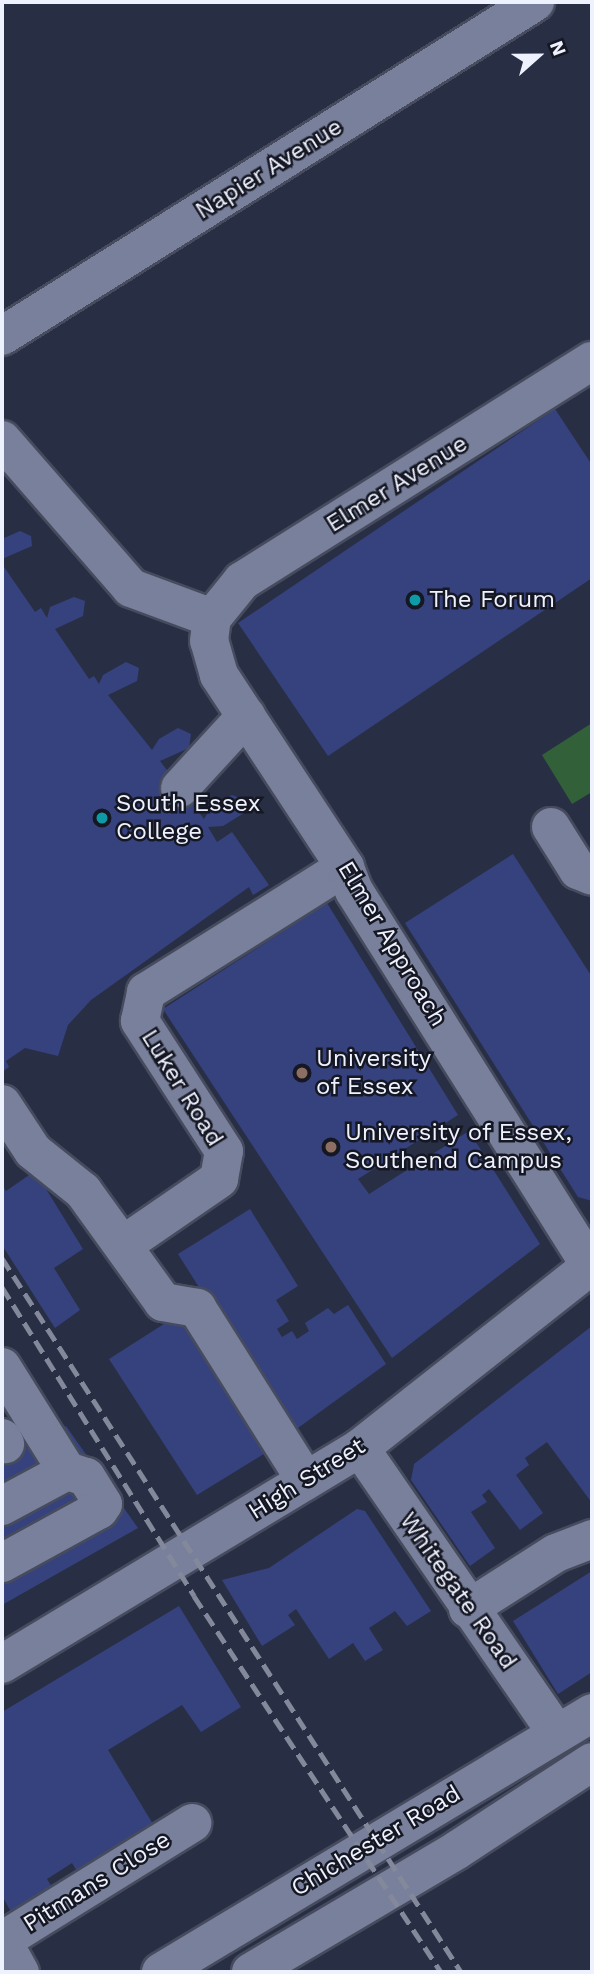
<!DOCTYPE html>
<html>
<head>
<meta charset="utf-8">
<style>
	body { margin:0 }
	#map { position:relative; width:594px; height:1974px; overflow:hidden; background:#282f45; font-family:"Work Sans",sans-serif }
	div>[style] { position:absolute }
	.green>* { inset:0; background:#326038 }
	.building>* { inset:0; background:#36427d }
	.roads { filter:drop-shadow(2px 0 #464b5e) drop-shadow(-2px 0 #464b5e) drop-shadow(0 2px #464b5e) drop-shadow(0 -2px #464b5e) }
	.minor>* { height:38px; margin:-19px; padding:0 19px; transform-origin:19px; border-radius:19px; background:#78809b }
	.rail>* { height:5px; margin-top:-2.5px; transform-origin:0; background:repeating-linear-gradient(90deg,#83889a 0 14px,transparent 0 21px) }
	.dots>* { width:19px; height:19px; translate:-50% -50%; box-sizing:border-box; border:4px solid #151722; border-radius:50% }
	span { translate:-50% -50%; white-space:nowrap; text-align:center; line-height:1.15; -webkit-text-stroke:5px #151722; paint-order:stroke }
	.street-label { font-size:24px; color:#eef1fe }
	.poi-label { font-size:24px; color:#eef1fe }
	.left { translate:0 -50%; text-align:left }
	.frame { position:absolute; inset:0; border:4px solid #eef1fe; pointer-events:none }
	.north { position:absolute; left:503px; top:21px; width:70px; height:70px; -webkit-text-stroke:5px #151722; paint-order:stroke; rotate:69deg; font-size:19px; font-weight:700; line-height:28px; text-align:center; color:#eef1fe }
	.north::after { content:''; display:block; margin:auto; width:24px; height:32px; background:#eef1fe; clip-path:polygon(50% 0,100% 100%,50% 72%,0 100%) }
</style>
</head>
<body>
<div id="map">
	<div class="green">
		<i style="clip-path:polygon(592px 723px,592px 792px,572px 804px,542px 755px)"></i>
	</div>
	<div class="building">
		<i style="clip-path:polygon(555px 409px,592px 465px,592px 578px,328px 756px,238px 623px)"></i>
		<i style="clip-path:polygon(20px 531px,31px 536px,32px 546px,2px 559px,2px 539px)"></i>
		<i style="clip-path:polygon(2px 564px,35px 612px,41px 608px,47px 618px,50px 607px,74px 597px,85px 601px,83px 616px,55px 629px,89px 679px,94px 676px,99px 684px,103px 675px,126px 662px,139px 668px,137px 681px,108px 695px,152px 750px,159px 739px,178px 728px,191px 734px,189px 748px,160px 761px,204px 819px,212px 806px,232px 795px,244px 800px,244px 813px,223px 826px,208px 827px,217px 842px,232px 832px,269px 885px,253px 895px,249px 887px,91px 1000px,68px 1025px,58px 1056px,25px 1048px,6px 1061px,9px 1067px,2px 1072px)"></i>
		<i style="clip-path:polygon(513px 854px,592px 977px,592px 1201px,578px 1197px,405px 923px)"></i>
		<i style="clip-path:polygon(327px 903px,458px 1115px,358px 1179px,369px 1194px,469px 1131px,540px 1244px,392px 1358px,163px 1009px)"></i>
		<i style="clip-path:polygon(35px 1171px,83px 1249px,54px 1268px,80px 1310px,55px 1328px,2px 1245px,2px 1185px,6px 1191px)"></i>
		<i style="clip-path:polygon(250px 1209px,298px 1286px,276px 1300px,289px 1321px,277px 1329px,282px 1337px,292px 1331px,297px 1339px,309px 1331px,305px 1323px,328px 1308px,334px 1314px,348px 1305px,386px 1364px,291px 1433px,178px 1254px)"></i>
		<i style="clip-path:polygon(178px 1315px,267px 1452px,197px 1495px,109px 1359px)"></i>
		<i style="clip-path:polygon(592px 1326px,592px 1503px,547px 1442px,525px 1458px,529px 1465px,516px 1475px,543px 1513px,520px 1530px,489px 1489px,482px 1495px,487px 1502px,471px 1512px,495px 1548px,470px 1566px,411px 1480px,414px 1464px)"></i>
		<i style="clip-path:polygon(66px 1426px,138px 1528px,2px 1605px,2px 1461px)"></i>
		<i style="clip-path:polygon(357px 1509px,365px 1511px,431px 1611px,407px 1626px,395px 1611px,369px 1628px,383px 1650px,365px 1661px,353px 1643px,329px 1659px,296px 1609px,288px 1615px,295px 1625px,262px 1646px,222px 1580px,269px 1568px)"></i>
		<i style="clip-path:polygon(592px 1571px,592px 1672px,558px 1694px,513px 1621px)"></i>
		<i style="clip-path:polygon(179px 1606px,241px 1707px,201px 1732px,182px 1705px,108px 1750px,156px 1829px,80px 1876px,72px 1863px,47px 1879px,55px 1892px,14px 1917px,2px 1896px,2px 1712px)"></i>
	</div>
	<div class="roads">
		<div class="minor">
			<i style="left:2px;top:336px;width:629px;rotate:-32.07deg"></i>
			<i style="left:2px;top:440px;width:196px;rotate:48.9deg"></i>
			<i style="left:131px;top:588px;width:86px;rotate:20.3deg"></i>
			<i style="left:180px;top:788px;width:98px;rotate:-47.5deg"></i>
			<i style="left:551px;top:827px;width:51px;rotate:57.9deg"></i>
			<i style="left:578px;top:870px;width:15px;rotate:23deg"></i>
			<i style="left:2px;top:1104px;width:56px;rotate:56.6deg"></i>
			<i style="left:33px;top:1151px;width:64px;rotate:38.7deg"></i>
			<i style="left:83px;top:1191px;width:137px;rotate:54.2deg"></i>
			<i style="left:163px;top:1302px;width:35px;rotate:10deg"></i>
			<i style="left:197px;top:1308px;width:204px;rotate:57.8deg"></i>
			<i style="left:126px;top:1243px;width:113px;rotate:-34.5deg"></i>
			<i style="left:219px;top:1179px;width:28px;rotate:-80deg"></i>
			<i style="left:224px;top:1151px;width:155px;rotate:-122.9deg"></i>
			<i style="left:140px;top:1021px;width:30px;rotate:-78deg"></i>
			<i style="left:146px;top:992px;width:235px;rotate:-32.1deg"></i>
			<i style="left:591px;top:1267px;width:444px;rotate:-122.2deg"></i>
			<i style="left:354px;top:891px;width:26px;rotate:-111deg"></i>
			<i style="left:345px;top:867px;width:230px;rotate:-123.3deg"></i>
			<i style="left:219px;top:675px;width:35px;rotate:-106deg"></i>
			<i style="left:209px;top:641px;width:23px;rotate:-83deg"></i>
			<i style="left:212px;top:618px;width:48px;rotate:-51deg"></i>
			<i style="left:242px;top:581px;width:413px;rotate:-32.2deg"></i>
			<i style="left:2px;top:1367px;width:123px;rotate:58deg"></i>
			<i style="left:67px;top:1471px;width:74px;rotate:151.7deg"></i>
			<i style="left:2px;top:1438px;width:7px;rotate:63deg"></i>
			<i style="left:360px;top:1448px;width:347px;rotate:55.4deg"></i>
			<i style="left:2px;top:1563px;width:111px;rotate:-28.7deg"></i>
			<i style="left:99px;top:1510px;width:7px;rotate:-56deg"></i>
			<i style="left:103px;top:1504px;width:32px;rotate:-122deg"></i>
			<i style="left:86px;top:1477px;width:20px;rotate:-162deg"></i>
			<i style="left:468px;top:1609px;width:104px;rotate:-32.5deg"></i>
			<i style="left:556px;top:1553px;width:39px;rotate:-21deg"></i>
			<i style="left:2px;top:1664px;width:418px;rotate:-31.1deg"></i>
			<i style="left:360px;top:1448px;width:295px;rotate:-38.3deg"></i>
			<i style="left:2px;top:1940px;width:37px;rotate:61deg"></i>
			<i style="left:2px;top:1941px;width:224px;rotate:-31.8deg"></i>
			<i style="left:161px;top:1972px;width:503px;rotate:-31deg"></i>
			<i style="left:251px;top:1972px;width:239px;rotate:-30.6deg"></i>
			<i style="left:457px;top:1850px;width:161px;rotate:-33.1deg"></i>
		</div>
	</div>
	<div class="rail">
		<i style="left:2px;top:1258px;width:849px;rotate:57.26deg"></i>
		<i style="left:2px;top:1287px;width:364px;rotate:58.1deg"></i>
		<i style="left:194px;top:1596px;width:450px;rotate:56.7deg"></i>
	</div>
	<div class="dots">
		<i style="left:415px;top:600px;background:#0f9aa8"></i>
		<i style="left:102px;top:818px;background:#0f9aa8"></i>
		<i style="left:302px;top:1073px;background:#8d6e63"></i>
		<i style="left:331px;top:1147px;background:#8d6e63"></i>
	</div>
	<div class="street-label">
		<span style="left:269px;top:169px;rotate:-32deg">Napier Avenue</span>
		<span style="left:397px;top:484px;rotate:-32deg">Elmer Avenue</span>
		<span style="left:392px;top:944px;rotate:59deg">Elmer Approach</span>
		<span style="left:182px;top:1088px;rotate:58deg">Luker Road</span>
		<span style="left:307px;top:1479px;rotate:-32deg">High Street</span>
		<span style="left:458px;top:1591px;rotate:55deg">Whitegate Road</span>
		<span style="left:376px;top:1841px;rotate:-31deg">Chichester Road</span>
		<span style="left:97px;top:1882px;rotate:-32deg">Pitmans Close</span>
	</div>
	<div class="poi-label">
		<span class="left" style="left:429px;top:600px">The Forum</span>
		<span class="left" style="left:116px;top:818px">South Essex<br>College</span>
		<span class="left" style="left:316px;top:1073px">University<br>of Essex</span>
		<span class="left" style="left:345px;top:1147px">University of Essex,<br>Southend Campus</span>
	</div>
	<div class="frame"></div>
	<div class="north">N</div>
</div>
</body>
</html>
